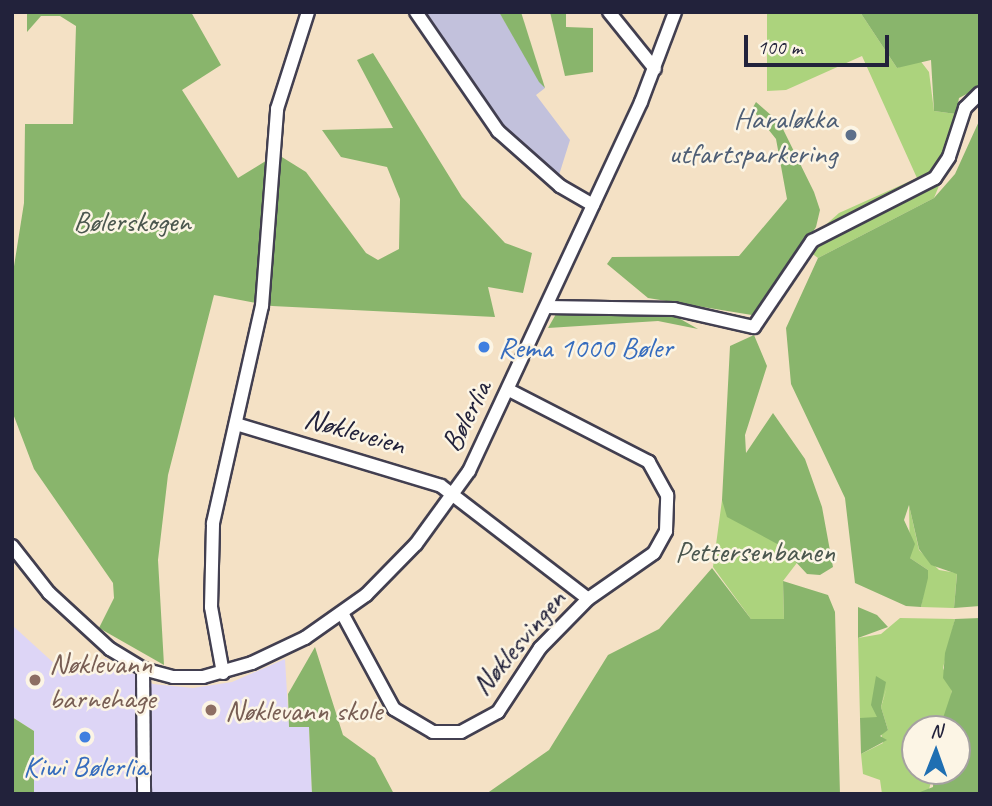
<!DOCTYPE html>
<html>
<head>
<meta charset="utf-8">
<style>
	body { margin:0 }
	#map { position:relative; width:992px; height:806px; overflow:hidden; background:#f4e1c5; font-family:Caveat,sans-serif }
	div>[style] { position:absolute }
	.built>* { inset:0; background:#ddd5f6 }
	.industrial>* { inset:0; background:#c2c1dc }
	.green>* { inset:0; background:#acd37d }
	.forest>* { inset:0; background:#89b56c }
	.roads { filter:drop-shadow(2px 0 #423f50) drop-shadow(-2px 0 #423f50) drop-shadow(0 2px #423f50) drop-shadow(0 -2px #423f50) }
	.minor>* { height:12px; margin:-6px; padding:0 6px; transform-origin:6px; border-radius:6px; background:#fff }
	.dots>* { width:19px; height:19px; translate:-50% -50%; box-sizing:border-box; border:4px solid #fcf5e5; border-radius:50% }
	span { translate:-50% -50%; white-space:nowrap; text-align:center; line-height:1.15; -webkit-text-stroke:5px #fcf5e5; paint-order:stroke }
	.service-label { font-size:30px; color:#4e5e75 }
	.right { translate:-100% -50%; text-align:right }
	.park-label { font-size:30px; color:#4b574f }
	.shop-label { font-size:30px; color:#366cbe }
	.left { translate:0 -50%; text-align:left }
	.street-label { font-size:30px; color:#22223b }
	.education-label { font-size:30px; color:#785e54 }
	.frame { position:absolute; inset:0; border:14px solid #22223b; pointer-events:none }
	.north { position:absolute; left:901px; top:715px; width:70px; height:70px; box-sizing:border-box; background:#fcf5e5; border:2px solid #a5a1a1; border-radius:50%; rotate:1deg; font-size:19px; font-weight:700; line-height:28px; text-align:center; color:#22223b }
	.north::after { content:''; display:block; margin:auto; width:24px; height:32px; background:#1f6fb2; clip-path:polygon(50% 0,100% 100%,50% 72%,0 100%) }
	.scale { position:absolute; left:744px; top:35px; width:145px; height:32px; box-sizing:border-box; border:4px solid #22223b; border-top:0; padding-left:9px; font-size:21px; line-height:24px; white-space:nowrap; color:#22223b; -webkit-text-stroke:5px #fcf5e5; paint-order:stroke }
</style>
</head>
<body>
<div id="map">
	<div class="built">
		<i style="clip-path:polygon(12px 625px,68px 676px,105px 659px,153px 684px,193px 688px,232px 682px,285px 659px,289px 727px,309px 727px,312px 794px,34px 794px,34px 731px,12px 717px)"></i>
	</div>
	<div class="industrial">
		<i style="clip-path:polygon(422px 12px,499px 12px,545px 88px,536px 95px,570px 140px,559px 175px,492px 116px)"></i>
	</div>
	<div class="green">
		<i style="clip-path:polygon(767px 12px,860px 12px,897px 68px,919px 59px,929px 72px,934px 111px,956px 114px,953px 152px,934px 198px,818px 258px,802px 246px,839px 213px,917px 178px,862px 56px,786px 90px,767px 91px)"></i>
		<i style="clip-path:polygon(722px 500px,764px 501px,806px 551px,783px 581px,784px 620px,751px 619px,713px 567px)"></i>
		<i style="clip-path:polygon(909px 505px,919px 550px,939px 570px,957px 573px,954px 608px,921px 607px,928px 570px,910px 558px)"></i>
		<i style="clip-path:polygon(900px 618px,955px 619px,943px 668px,952px 690px,947px 726px,915px 729px,915px 771px,934px 771px,928px 793px,882px 794px,880px 780px,863px 774px,861px 754px,883px 743px,881px 732px,888px 730px,881px 707px,887px 687px,876px 721px,860px 718px,858px 638px,881px 634px)"></i>
	</div>
	<div class="forest">
		<i style="clip-path:polygon(27px 12px,191px 12px,221px 65px,182px 90px,238px 178px,277px 154px,306px 172px,366px 253px,378px 260px,399px 249px,400px 199px,387px 167px,341px 157px,322px 130px,393px 128px,357px 60px,373px 53px,462px 197px,505px 243px,532px 253px,523px 293px,488px 287px,495px 317px,272px 306px,214px 295px,168px 475px,158px 560px,164px 665px,99px 628px,114px 598px,113px 583px,34px 469px,12px 411px,12px 279px,24px 203px,25px 124px,73px 124px,76px 26px,60px 16px,41px 16px,27px 32px)"></i>
		<i style="clip-path:polygon(499px 12px,521px 12px,545px 88px,539px 82px)"></i>
		<i style="clip-path:polygon(550px 12px,566px 12px,566px 27px,593px 28px,593px 72px,565px 76px)"></i>
		<i style="clip-path:polygon(860px 12px,980px 12px,980px 87px,959px 98px,956px 114px,934px 111px,931px 60px,897px 68px)"></i>
		<i style="clip-path:polygon(756px 102px,780px 123px,814px 192px,820px 210px,816px 227px,758px 316px,648px 298px,607px 264px,612px 257px,739px 256px,787px 199px,776px 139px,752px 109px)"></i>
		<i style="clip-path:polygon(980px 119px,980px 606px,954px 608px,957px 574px,931px 565px,919px 549px,909px 505px,904px 520px,915px 544px,910px 558px,928px 570px,928px 578px,921px 607px,906px 606px,855px 583px,845px 498px,791px 384px,786px 328px,818px 258px,934px 198px,955px 174px)"></i>
		<i style="clip-path:polygon(599px 312px,675px 316px,698px 329px,658px 321px,548px 328px,556px 314px)"></i>
		<i style="clip-path:polygon(754px 335px,767px 366px,745px 435px,746px 453px,773px 413px,805px 459px,822px 507px,833px 567px,820px 575px,807px 574px,781px 546px,727px 517px,722px 500px,730px 346px)"></i>
		<i style="clip-path:polygon(712px 568px,751px 619px,784px 619px,783px 581px,828px 595px,835px 612px,840px 794px,486px 794px,549px 750px,608px 655px,659px 629px)"></i>
		<i style="clip-path:polygon(858px 607px,877px 615px,888px 627px,858px 638px)"></i>
		<i style="clip-path:polygon(980px 618px,980px 794px,915px 794px,933px 787px,934px 771px,957px 771px,957px 729px,945px 729px,943px 718px,952px 691px,943px 678px,945px 653px,955px 619px)"></i>
		<i style="clip-path:polygon(315px 647px,343px 735px,375px 758px,394px 794px,312px 794px,309px 727px,289px 727px,288px 694px)"></i>
		<i style="clip-path:polygon(876px 676px,886px 682px,881px 707px,888px 730px,880px 736px,887px 740px,861px 754px,860px 718px,877px 717px,871px 705px)"></i>
		<i style="clip-path:polygon(12px 717px,34px 731px,34px 794px,12px 794px)"></i>
	</div>
	<div class="roads">
		<div class="minor">
			<i style="left:416px;top:12px;width:145px;rotate:55.4deg"></i>
			<i style="left:498px;top:131px;width:83px;rotate:41.6deg"></i>
			<i style="left:560px;top:186px;width:38px;rotate:30deg"></i>
			<i style="left:609px;top:12px;width:73px;rotate:51.1deg"></i>
			<i style="left:547px;top:307px;width:127px;rotate:0.9deg"></i>
			<i style="left:674px;top:309px;width:82px;rotate:12.7deg"></i>
			<i style="left:754px;top:327px;width:104px;rotate:-56deg"></i>
			<i style="left:812px;top:241px;width:138px;rotate:-27.1deg"></i>
			<i style="left:935px;top:178px;width:25px;rotate:-56deg"></i>
			<i style="left:949px;top:157px;width:52px;rotate:-71.9deg"></i>
			<i style="left:965px;top:108px;width:21px;rotate:-45deg"></i>
			<i style="left:236px;top:424px;width:214px;rotate:16.8deg"></i>
			<i style="left:441px;top:486px;width:185px;rotate:37.5deg"></i>
			<i style="left:12px;top:546px;width:60px;rotate:51.8deg"></i>
			<i style="left:49px;top:593px;width:83px;rotate:42.6deg"></i>
			<i style="left:110px;top:649px;width:39px;rotate:31deg"></i>
			<i style="left:143px;top:669px;width:31px;rotate:15deg"></i>
			<i style="left:173px;top:677px;width:30px"></i>
			<i style="left:203px;top:677px;width:51px;rotate:-15.9deg"></i>
			<i style="left:252px;top:663px;width:59px;rotate:-25.3deg"></i>
			<i style="left:305px;top:638px;width:75px;rotate:-35.2deg"></i>
			<i style="left:366px;top:595px;width:71px;rotate:-45.6deg"></i>
			<i style="left:416px;top:544px;width:90px;rotate:-54deg"></i>
			<i style="left:469px;top:471px;width:407px;rotate:-65deg"></i>
			<i style="left:641px;top:102px;width:96px;rotate:-69.3deg"></i>
			<i style="left:342px;top:613px;width:109px;rotate:61.6deg"></i>
			<i style="left:394px;top:709px;width:45px;rotate:30.5deg"></i>
			<i style="left:433px;top:732px;width:28px"></i>
			<i style="left:461px;top:732px;width:42px;rotate:-28.4deg"></i>
			<i style="left:498px;top:712px;width:77px;rotate:-56.7deg"></i>
			<i style="left:540px;top:648px;width:69px;rotate:-45.6deg"></i>
			<i style="left:588px;top:599px;width:80px;rotate:-34.9deg"></i>
			<i style="left:654px;top:553px;width:25px;rotate:-61deg"></i>
			<i style="left:666px;top:531px;width:36px;rotate:-88deg"></i>
			<i style="left:667px;top:495px;width:38px;rotate:-119deg"></i>
			<i style="left:649px;top:462px;width:157px;rotate:-152.8deg"></i>
			<i style="left:143px;top:669px;width:125px;rotate:89.5deg"></i>
			<i style="left:223px;top:673px;width:67px;rotate:-100.3deg"></i>
			<i style="left:211px;top:607px;width:84px;rotate:-88.6deg"></i>
			<i style="left:213px;top:523px;width:222px;rotate:-77.3deg"></i>
			<i style="left:262px;top:306px;width:198px;rotate:-85.6deg"></i>
			<i style="left:277px;top:109px;width:102px;rotate:-72.3deg"></i>
		</div>
	</div>
	<div class="dots">
		<i style="left:851px;top:135px;background:#5c6f8a"></i>
		<i style="left:484px;top:347px;background:#3f7fe0"></i>
		<i style="left:35px;top:680px;background:#8d6e63"></i>
		<i style="left:211px;top:710px;background:#8d6e63"></i>
		<i style="left:85px;top:737px;background:#3f7fe0"></i>
	</div>
	<div class="service-label">
		<span class="right" style="left:837px;top:135px">Haraløkka<br>utfartsparkering</span>
	</div>
	<div class="park-label">
		<span style="left:132px;top:221px">Bølerskogen</span>
		<span style="left:755px;top:551px">Pettersenbanen</span>
	</div>
	<div class="shop-label">
		<span class="left" style="left:498px;top:347px">Rema 1000 Bøler</span>
		<span style="left:85px;top:766px">Kiwi Bølerlia</span>
	</div>
	<div class="street-label">
		<span style="left:466px;top:416px;rotate:-63deg">Bølerlia</span>
		<span style="left:355px;top:431px;rotate:16deg">Nøkleveien</span>
		<span style="left:518px;top:642px;rotate:-50deg">Nøklesvingen</span>
	</div>
	<div class="education-label">
		<span class="left" style="left:49px;top:680px">Nøklevann<br>barnehage</span>
		<span class="left" style="left:225px;top:710px">Nøklevann skole</span>
	</div>
	<div class="frame"></div>
	<div class="north">N</div>
	<div class="scale">100 m</div>
</div>
</body>
</html>
